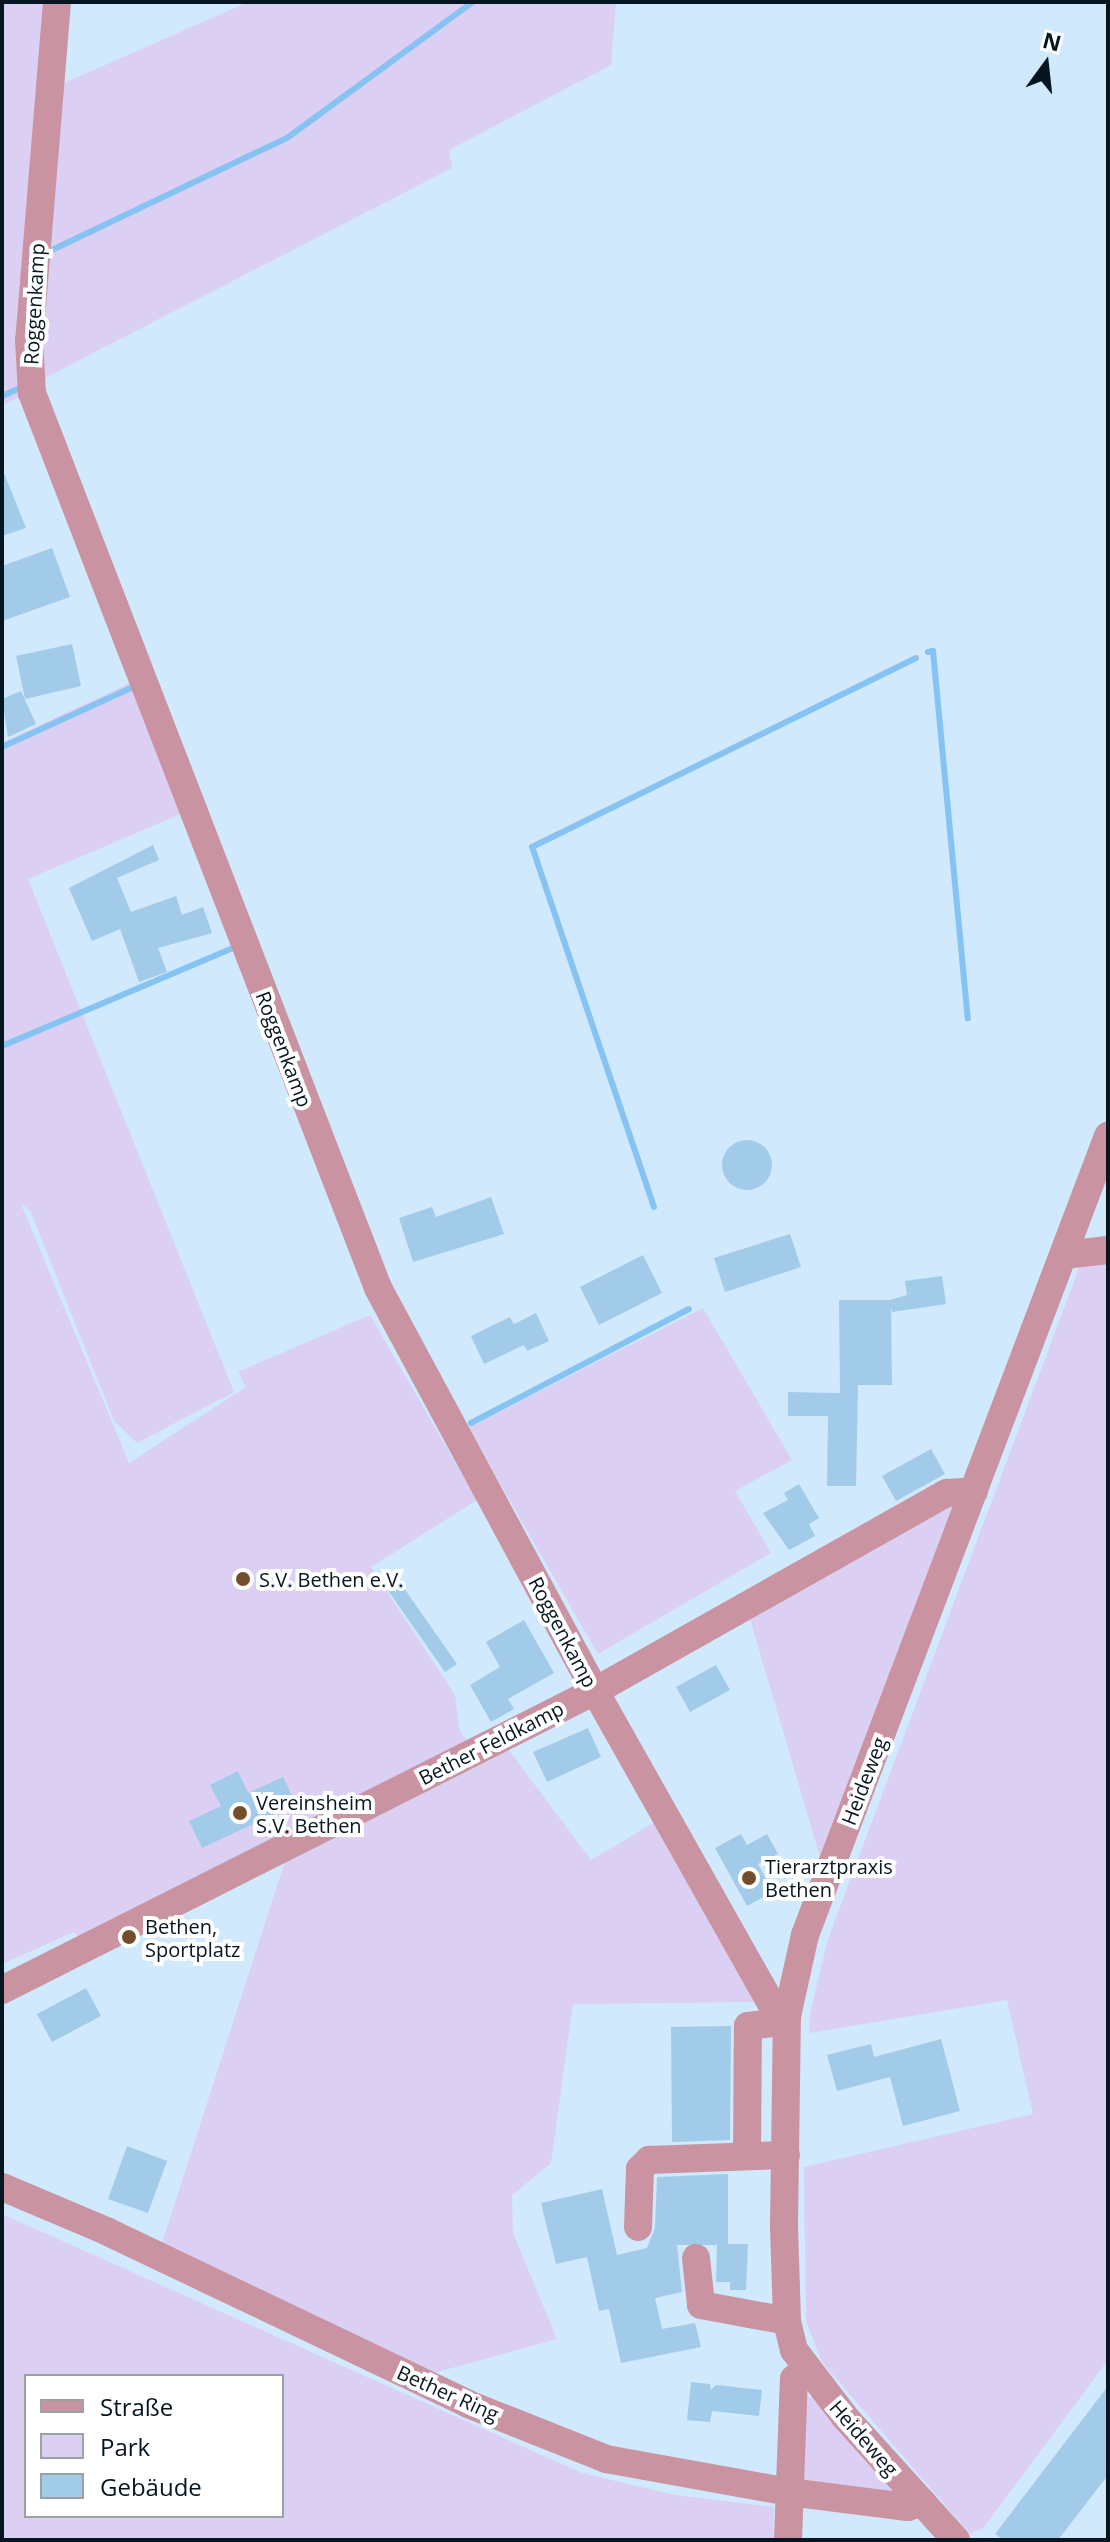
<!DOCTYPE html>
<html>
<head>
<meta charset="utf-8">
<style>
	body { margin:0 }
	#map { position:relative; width:1110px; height:2542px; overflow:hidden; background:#d0e9fc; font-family:"Open Sans",sans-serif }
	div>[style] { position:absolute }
	.green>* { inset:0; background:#dccff4 }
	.stream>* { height:6px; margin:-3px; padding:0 3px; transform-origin:3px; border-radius:3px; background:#86c3f2 }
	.building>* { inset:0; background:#a2cbea }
	.round { border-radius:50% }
	.minor>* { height:28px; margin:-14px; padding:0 14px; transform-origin:14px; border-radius:14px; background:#ca93a1 }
	.dots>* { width:22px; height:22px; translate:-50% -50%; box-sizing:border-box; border:4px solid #fff; border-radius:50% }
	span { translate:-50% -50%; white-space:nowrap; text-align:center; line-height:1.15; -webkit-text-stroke:8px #fff; paint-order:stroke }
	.street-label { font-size:20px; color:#061621 }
	.poi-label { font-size:20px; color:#061621 }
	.left { translate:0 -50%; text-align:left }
	.frame { position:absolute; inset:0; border:4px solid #061621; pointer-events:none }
	.legend { position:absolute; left:24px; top:2374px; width:260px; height:144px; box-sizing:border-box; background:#fff; border:2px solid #9ba2a6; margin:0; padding:10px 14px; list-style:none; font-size:24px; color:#061621 }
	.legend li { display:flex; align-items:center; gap:16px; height:40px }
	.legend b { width:40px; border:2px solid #9ba2a6 }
	.north { position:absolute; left:1006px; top:24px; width:80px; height:80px; -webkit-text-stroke:6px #fff; paint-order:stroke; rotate:15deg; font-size:22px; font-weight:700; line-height:32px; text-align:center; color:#061621 }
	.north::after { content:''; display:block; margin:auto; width:28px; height:36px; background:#061621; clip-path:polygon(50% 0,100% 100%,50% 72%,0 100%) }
</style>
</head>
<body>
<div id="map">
	<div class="green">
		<i style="clip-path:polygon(2px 2px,52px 2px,24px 395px,2px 405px)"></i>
		<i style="clip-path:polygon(248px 2px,616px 2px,611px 65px,449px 150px,452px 168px,39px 381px,62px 84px)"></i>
		<i style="clip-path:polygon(136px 680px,188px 811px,28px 879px,234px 1392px,137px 1443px,114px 1421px,30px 1210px,21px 1204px,129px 1463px,246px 1387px,238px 1372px,370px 1315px,477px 1500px,371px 1567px,455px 1695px,460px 1731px,468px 1743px,80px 1938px,74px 1932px,2px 1964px,2px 743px)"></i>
		<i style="clip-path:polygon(1108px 1260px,1108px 2360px,984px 2527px,970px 2534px,822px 2362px,806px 2321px,804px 2167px,1033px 2114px,1007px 2000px,809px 2033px,810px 2015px,827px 1942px,1079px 1268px)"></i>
		<i style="clip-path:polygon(703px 1308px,792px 1460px,735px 1491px,771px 1553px,598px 1654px,468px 1428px)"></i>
		<i style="clip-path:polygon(958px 1500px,822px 1864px,750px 1619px)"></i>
		<i style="clip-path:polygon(505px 1745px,591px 1860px,655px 1822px,756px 2002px,573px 2004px,551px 2163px,512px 2195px,513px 2233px,557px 2339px,430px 2374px,162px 2243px,286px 1858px)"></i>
		<i style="clip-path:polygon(evenodd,2px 2214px,582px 2473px,675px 2495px,774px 2507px,773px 2540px,2px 2540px,2px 2214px,26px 2376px,282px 2376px,282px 2516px,26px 2516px,26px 2376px)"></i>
		<i style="clip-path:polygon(796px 2394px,814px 2398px,897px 2492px,792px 2480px)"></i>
	</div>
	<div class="stream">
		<i style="left:54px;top:249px;width:258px;rotate:-25.5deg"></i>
		<i style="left:287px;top:138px;width:230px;rotate:-36.2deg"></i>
		<i style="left:2px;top:396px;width:24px;rotate:-24deg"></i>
		<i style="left:928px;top:652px;width:5px;rotate:-11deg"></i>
		<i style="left:933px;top:651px;width:369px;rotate:84.6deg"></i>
		<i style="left:2px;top:747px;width:144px;rotate:-24.6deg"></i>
		<i style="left:2px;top:1046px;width:256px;rotate:-23deg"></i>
		<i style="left:654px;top:1207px;width:380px;rotate:-108.7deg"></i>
		<i style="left:532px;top:847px;width:428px;rotate:-26.2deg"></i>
		<i style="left:471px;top:1423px;width:246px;rotate:-27.6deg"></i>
	</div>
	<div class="building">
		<i style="clip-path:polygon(2px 468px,26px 528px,2px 536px)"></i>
		<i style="clip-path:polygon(52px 548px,70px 597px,2px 621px,2px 566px)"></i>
		<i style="clip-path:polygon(72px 644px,81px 686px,25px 699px,16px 656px)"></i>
		<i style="clip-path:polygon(21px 691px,36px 724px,8px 737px,2px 699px)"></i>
		<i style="clip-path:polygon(153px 845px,159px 860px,117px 878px,131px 912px,176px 896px,182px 915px,203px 907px,212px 933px,158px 948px,167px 972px,139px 982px,120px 929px,92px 941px,69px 888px)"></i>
		<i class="round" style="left:722px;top:1140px;width:50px;height:50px"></i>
		<i style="clip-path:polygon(491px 1197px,504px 1234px,413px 1262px,399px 1218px,432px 1207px,436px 1217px)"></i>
		<i style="clip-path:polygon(790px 1234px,801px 1267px,725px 1292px,714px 1258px)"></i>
		<i style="clip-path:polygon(643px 1255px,662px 1293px,599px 1325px,580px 1287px)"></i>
		<i style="clip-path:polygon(942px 1276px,946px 1304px,892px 1312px,891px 1306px,892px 1385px,858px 1385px,856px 1486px,827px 1486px,828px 1416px,788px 1416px,788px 1392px,840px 1393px,839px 1300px,890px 1300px,907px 1295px,905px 1281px)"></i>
		<i style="clip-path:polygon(536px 1313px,549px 1341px,527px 1351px,524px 1345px,484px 1364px,471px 1336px,510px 1317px,514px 1324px)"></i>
		<i style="clip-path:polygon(931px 1449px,945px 1474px,896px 1501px,882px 1476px)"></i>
		<i style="clip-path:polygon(799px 1484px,819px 1518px,809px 1524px,815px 1536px,789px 1550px,763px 1513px,788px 1500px,784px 1493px)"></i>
		<i style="clip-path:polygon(399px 1581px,457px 1664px,445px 1672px,387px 1589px)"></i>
		<i style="clip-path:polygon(524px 1620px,554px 1673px,508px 1699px,514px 1709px,491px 1722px,470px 1685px,500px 1667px,486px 1642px)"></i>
		<i style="clip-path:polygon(716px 1665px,730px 1690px,690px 1712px,676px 1687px)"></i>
		<i style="clip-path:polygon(588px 1728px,601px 1757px,547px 1782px,533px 1752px)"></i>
		<i style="clip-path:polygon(238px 1771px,248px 1793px,283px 1777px,296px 1804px,202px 1848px,189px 1821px,221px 1806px,210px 1785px)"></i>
		<i style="clip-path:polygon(741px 1834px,747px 1845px,767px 1834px,778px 1854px,758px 1864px,773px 1892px,747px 1906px,715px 1848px)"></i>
		<i style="clip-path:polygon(86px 1988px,101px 2016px,52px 2042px,37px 2014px)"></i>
		<i style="clip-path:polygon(731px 2026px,730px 2140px,672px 2142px,671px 2027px)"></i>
		<i style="clip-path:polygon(941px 2039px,960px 2111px,903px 2126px,890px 2077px,837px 2091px,827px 2055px,871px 2044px,874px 2057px)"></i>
		<i style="clip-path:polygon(127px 2146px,167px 2161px,148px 2213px,108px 2199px)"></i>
		<i style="clip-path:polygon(728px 2174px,728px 2244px,748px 2244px,746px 2290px,730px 2290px,730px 2282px,716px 2282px,717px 2245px,677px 2245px,682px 2292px,655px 2298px,662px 2329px,695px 2323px,701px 2347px,621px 2363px,609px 2309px,599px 2311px,587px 2257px,556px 2264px,541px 2203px,602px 2189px,617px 2255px,647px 2248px,655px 2228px,657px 2177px)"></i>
		<i style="clip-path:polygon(691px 2382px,710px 2384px,711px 2390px,716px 2385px,762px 2390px,759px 2416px,712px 2411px,710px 2422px,687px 2420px)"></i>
		<i style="clip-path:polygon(1108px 2386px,1108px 2475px,1058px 2540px,1004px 2540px,995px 2534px)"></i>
	</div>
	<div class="minor">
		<i style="left:57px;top:2px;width:339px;rotate:94.7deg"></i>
		<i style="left:29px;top:340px;width:53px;rotate:86.8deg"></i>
		<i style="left:32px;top:393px;width:960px;rotate:68.86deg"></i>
		<i style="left:378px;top:1288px;width:458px;rotate:61.7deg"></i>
		<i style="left:595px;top:1691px;width:369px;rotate:60.6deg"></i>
		<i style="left:776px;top:2012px;width:12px;rotate:20deg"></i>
		<i style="left:1064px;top:1255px;width:44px;rotate:-6.5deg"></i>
		<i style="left:2px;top:1990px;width:664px;rotate:-26.76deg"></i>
		<i style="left:595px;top:1691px;width:404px;rotate:-29.4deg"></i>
		<i style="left:947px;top:1493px;width:27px;rotate:-4deg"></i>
		<i style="left:747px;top:2156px;width:130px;rotate:-89.6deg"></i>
		<i style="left:748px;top:2026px;width:39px;rotate:-7deg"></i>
		<i style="left:2px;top:2187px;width:113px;rotate:22.9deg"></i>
		<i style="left:106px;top:2231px;width:401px;rotate:25.5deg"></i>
		<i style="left:468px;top:2404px;width:149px;rotate:21.7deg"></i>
		<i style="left:606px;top:2459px;width:186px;rotate:10.2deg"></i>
		<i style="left:789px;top:2492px;width:120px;rotate:7.2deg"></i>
		<i style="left:908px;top:2507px;width:15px;rotate:-20deg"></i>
		<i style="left:638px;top:2227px;width:58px;rotate:-88deg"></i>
		<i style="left:640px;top:2169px;width:13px;rotate:-45deg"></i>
		<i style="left:649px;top:2160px;width:137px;rotate:-2.1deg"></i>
		<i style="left:696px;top:2258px;width:47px;rotate:83.9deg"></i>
		<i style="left:701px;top:2305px;width:87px;rotate:10.5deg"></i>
		<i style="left:788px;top:2540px;width:161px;rotate:-87.9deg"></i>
		<i style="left:794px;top:2379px;width:14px;rotate:-39deg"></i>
		<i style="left:956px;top:2540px;width:166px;rotate:-132.1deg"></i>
		<i style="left:845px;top:2417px;width:84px;rotate:-127.3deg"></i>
		<i style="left:794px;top:2350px;width:30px;rotate:-104deg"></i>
		<i style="left:787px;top:2321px;width:95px;rotate:-91.8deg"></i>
		<i style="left:784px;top:2226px;width:210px;rotate:-89.2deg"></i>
		<i style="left:787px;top:2016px;width:83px;rotate:-77.5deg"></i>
		<i style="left:805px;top:1935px;width:855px;rotate:-69.23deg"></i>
	</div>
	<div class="dots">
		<i style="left:243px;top:1579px;background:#744e2b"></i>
		<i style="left:240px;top:1813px;background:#744e2b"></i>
		<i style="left:749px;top:1878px;background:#744e2b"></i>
		<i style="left:129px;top:1937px;background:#744e2b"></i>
	</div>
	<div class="street-label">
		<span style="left:34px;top:304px;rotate:-87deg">Roggenkamp</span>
		<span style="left:284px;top:1049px;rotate:69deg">Roggenkamp</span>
		<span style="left:563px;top:1632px;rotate:62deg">Roggenkamp</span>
		<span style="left:491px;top:1743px;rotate:-27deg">Bether Feldkamp</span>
		<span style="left:864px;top:1781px;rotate:-69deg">Heideweg</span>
		<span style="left:448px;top:2393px;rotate:24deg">Bether Ring</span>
		<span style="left:864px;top:2438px;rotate:49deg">Heideweg</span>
	</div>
	<div class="poi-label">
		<span class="left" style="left:259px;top:1579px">S.V. Bethen e.V.</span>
		<span class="left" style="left:256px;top:1814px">Vereinsheim<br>S.V. Bethen</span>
		<span class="left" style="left:765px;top:1878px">Tierarztpraxis<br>Bethen</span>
		<span class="left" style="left:145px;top:1938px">Bethen,<br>Sportplatz</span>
	</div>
	<div class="frame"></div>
	<ul class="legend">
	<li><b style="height:10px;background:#ca93a1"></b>Straße</li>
	<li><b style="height:22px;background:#dccff4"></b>Park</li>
	<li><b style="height:22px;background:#a2cbea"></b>Gebäude</li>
	</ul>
	<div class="north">N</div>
</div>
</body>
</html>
